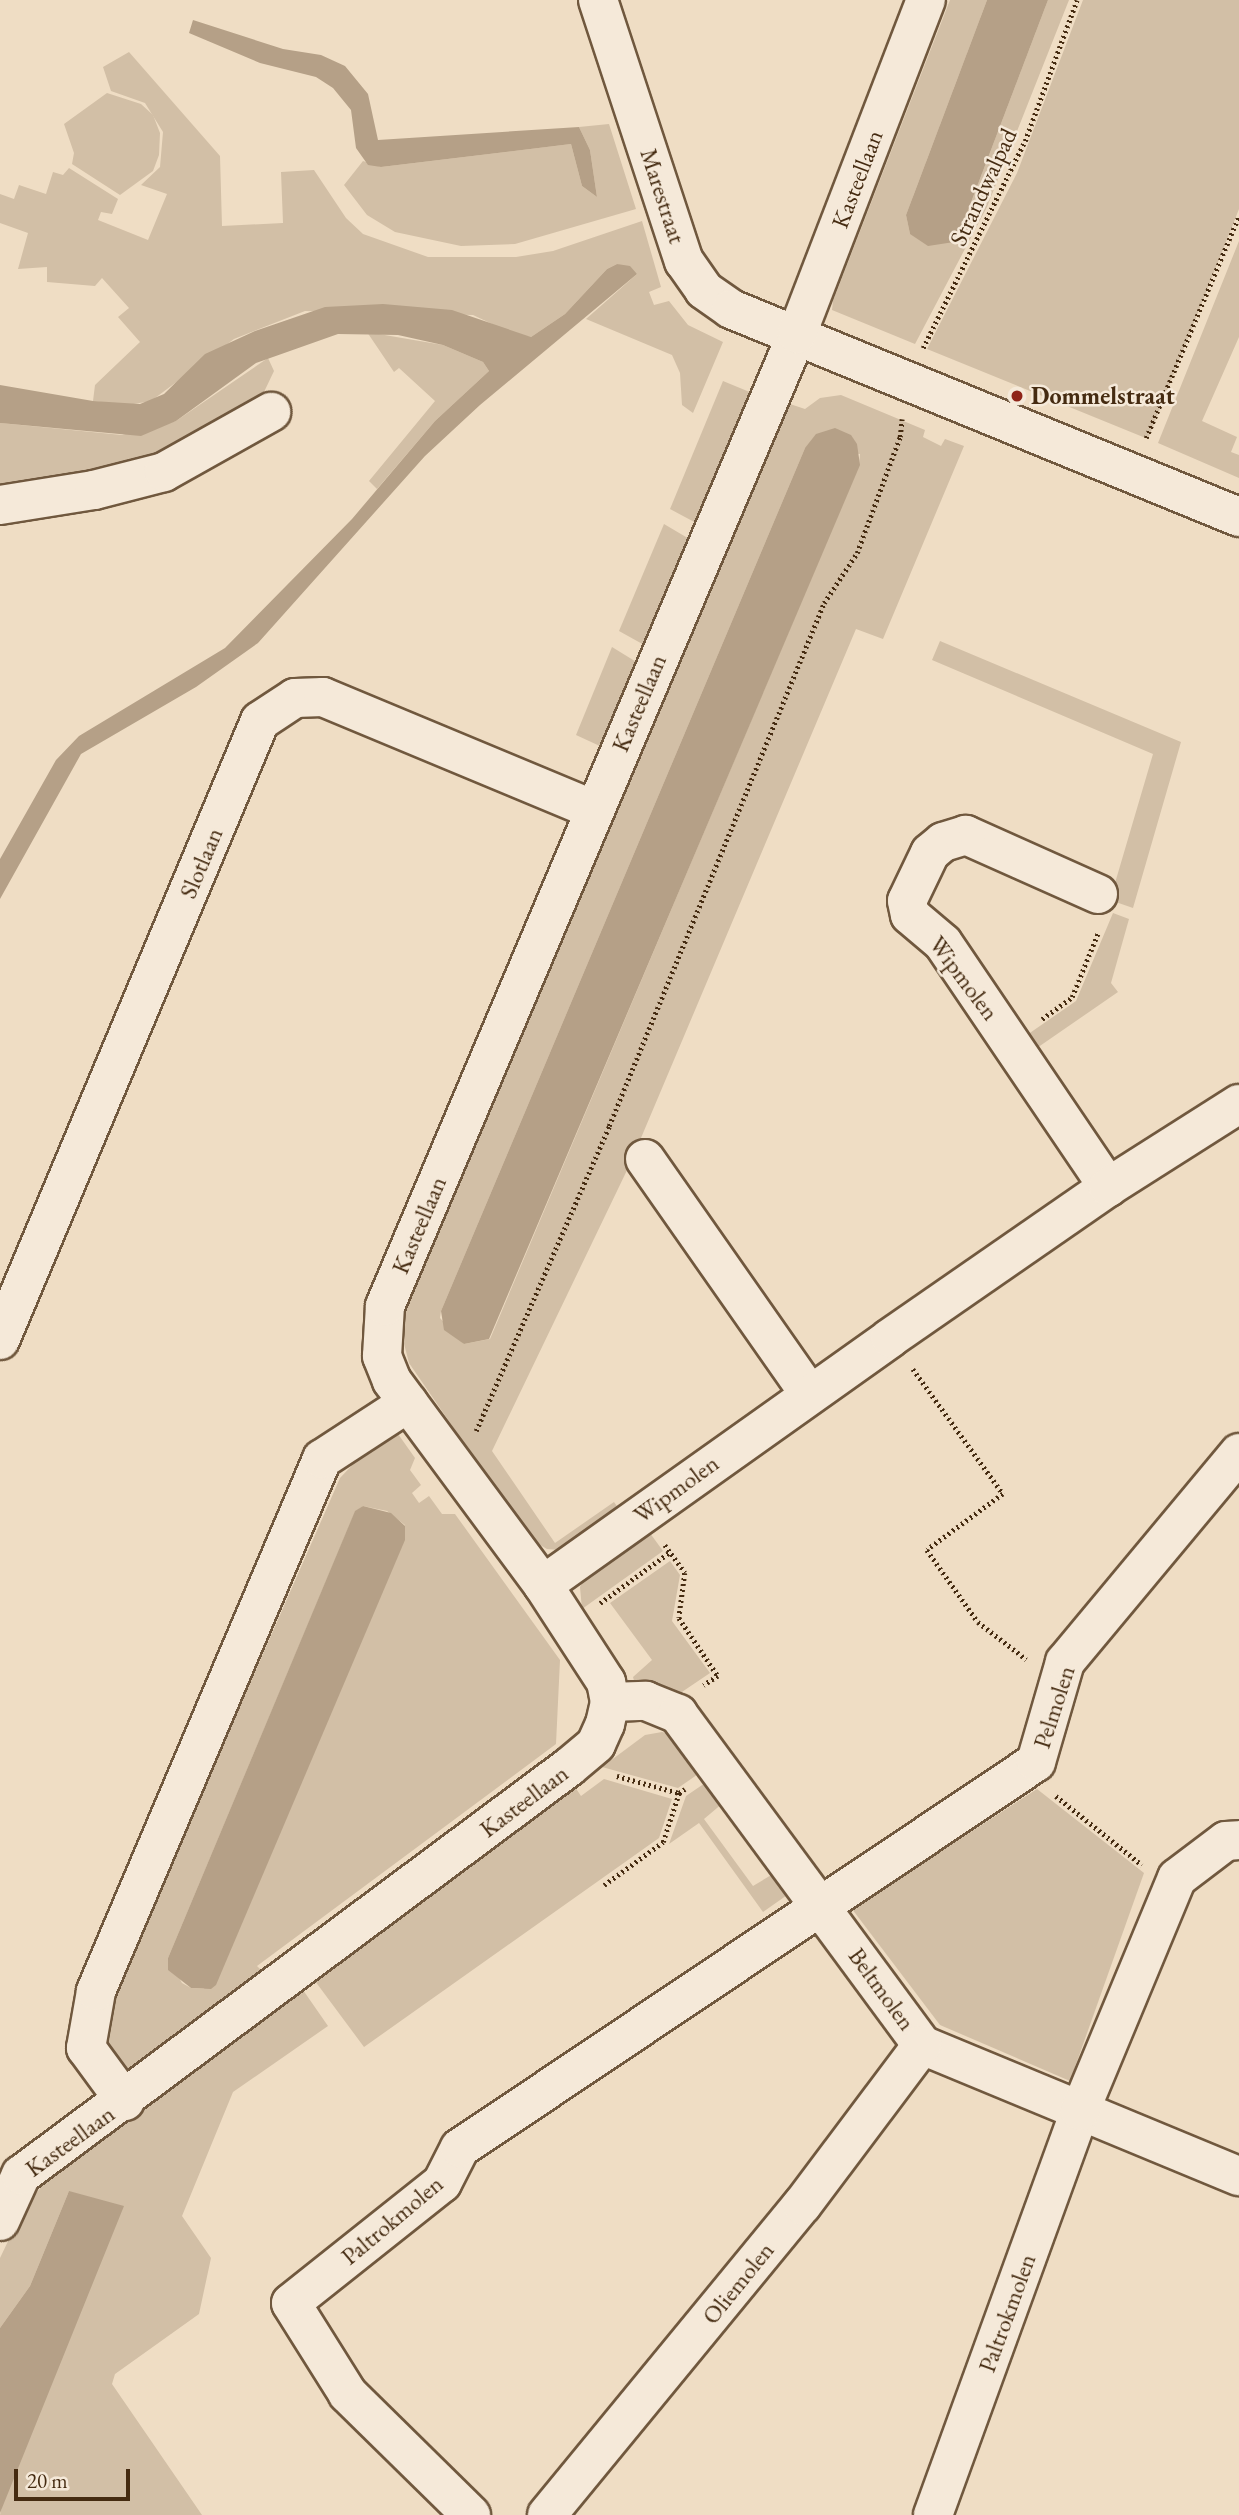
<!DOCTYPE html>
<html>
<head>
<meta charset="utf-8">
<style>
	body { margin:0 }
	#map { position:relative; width:1239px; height:2515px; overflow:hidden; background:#efddc4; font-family:"EB Garamond",serif }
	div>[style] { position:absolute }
	.green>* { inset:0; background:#d2bfa6 }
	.water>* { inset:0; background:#b5a087 }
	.path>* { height:4.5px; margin-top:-2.25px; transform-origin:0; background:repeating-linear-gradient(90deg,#452b11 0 2px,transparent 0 5.5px) }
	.roads { filter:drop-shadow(2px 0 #70583e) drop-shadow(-2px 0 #70583e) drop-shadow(0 2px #70583e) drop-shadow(0 -2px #70583e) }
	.minor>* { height:38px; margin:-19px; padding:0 19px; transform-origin:19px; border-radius:19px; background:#f5e9d9 }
	.dots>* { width:19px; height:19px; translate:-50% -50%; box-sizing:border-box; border:4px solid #f5e9d9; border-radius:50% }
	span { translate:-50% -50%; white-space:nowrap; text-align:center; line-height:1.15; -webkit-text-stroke:5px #f5e9d9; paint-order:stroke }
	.street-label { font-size:24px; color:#452b11 }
	.poi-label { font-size:24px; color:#452b11; font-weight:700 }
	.left { translate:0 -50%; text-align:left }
	.scale { position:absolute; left:14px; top:2469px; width:116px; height:32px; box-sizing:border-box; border:4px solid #452b11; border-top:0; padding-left:9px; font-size:21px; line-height:24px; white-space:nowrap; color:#452b11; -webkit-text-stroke:5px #f5e9d9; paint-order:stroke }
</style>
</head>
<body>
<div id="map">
	<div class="green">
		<i style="clip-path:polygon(950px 0,987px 0,906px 215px,910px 234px,959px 234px,1048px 0,1069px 0,987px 207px,915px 344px,832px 310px,833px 301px)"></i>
		<i style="clip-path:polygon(1083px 0,1239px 0,1239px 209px,1148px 439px,927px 349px,1017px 173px)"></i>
		<i style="clip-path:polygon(129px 52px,220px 156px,222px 226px,283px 223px,281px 172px,314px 170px,346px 218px,363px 234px,428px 257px,516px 257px,553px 251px,642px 221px,661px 287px,649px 292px,654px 305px,669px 301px,688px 325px,723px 342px,693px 413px,682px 405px,680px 373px,672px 355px,586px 319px,637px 274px,617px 264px,607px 269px,565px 314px,531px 337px,515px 335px,473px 315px,305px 311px,234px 339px,151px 401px,128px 405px,93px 401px,95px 385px,140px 342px,118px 317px,129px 308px,102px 278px,95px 286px,47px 282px,47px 267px,18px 269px,28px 233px,0 223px,0 194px,14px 199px,19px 185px,46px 194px,53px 172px,63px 175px,69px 168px,118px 199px,112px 214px,101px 212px,98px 220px,148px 240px,167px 194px,141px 185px,160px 167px,163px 132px,145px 103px,111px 91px,103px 67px)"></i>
		<i style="clip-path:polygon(107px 93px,141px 104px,153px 115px,160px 133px,159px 155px,153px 171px,120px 195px,72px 164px,74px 153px,64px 124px)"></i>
		<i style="clip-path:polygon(609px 124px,636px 209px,515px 244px,461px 246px,395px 232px,367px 215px,344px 185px,363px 161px,381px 167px,571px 144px,582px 186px,597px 197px,590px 150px,579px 127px)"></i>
		<i style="clip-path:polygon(1239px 241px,1239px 337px,1202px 421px,1237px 437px,1231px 452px,1239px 455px,1239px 478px,1158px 443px)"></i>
		<i style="clip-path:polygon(367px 332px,443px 345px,483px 362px,489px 371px,435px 421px,377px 489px,369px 481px,435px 401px,399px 368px,394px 372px)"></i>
		<i style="clip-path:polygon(268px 358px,274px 371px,264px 392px,155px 458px,0 490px,0 423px,122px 435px,176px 421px)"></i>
		<i style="clip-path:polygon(723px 381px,752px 393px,698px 524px,670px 509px)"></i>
		<i style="clip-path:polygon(evenodd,841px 395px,925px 430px,923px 437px,941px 446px,945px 439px,964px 446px,883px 639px,856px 629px,630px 1164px,492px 1451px,555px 1543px,614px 1502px,621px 1512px,560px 1550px,547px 1549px,530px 1539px,409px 1363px,401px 1332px,402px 1313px,787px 403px,805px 409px,820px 398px,841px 395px,805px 448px,860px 454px,859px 465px,490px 1339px,464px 1344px,440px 1318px,441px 1311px,805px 448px)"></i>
		<i style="clip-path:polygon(664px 524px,691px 540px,646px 646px,619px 631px)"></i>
		<i style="clip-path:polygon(940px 641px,1181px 742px,1133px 908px,1110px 900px,1153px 754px,932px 660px)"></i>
		<i style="clip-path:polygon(612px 647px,638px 663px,602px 747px,576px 735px)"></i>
		<i style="clip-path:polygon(1113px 913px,1129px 919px,1111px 983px,1118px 992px,1034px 1050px,1024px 1037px,1076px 1001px)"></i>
		<i style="clip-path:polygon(evenodd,391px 1424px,415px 1458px,410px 1470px,421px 1485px,412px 1493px,419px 1503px,429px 1496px,442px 1514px,455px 1514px,560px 1660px,556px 1744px,257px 1966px,261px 1970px,126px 2070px,101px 2041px,100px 2026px,340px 1478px,391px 1424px,363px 1506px,387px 1511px,405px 1525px,204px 1989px,191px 1988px,182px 1983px,168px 1958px,355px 1512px,363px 1506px)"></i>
		<i style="clip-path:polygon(647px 1529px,663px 1551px,582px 1609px,580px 1587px,588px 1571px)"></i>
		<i style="clip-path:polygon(670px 1561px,680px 1575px,672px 1621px,710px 1673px,673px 1698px,635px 1684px,633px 1677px,652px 1660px,610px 1603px)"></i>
		<i style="clip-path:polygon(662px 1732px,674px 1735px,704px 1770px,678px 1788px,602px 1767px,645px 1735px)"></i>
		<i style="clip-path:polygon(604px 1779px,672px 1799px,659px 1838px,364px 2047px,315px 1981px,575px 1787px,581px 1796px)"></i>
		<i style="clip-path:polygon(711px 1779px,723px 1803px,704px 1819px,753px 1886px,773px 1874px,790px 1893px,763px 1912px,699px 1823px,669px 1844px,686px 1796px)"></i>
		<i style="clip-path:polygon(1037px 1789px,1144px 1873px,1070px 2081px,940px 2025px,852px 1909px)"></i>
		<i style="clip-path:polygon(303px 1990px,328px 2026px,233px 2092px,182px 2216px,211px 2258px,199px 2314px,115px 2374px,112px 2384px,202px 2515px,0 2515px,69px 2191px,30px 2286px,0 2328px,0 2258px,23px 2210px,45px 2182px)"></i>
	</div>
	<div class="water">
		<i style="clip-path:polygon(987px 0,1048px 0,959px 234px,954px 242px,928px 246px,910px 234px,906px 215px)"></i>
		<i style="clip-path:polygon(193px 20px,283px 49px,321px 55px,345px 66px,368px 94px,378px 140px,579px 127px,590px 150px,597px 197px,582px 186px,571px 144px,381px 167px,368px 165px,356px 148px,351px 110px,333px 88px,316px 77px,260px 63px,189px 33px)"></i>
		<i style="clip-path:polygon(617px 264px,630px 266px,637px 274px,480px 405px,425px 456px,258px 643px,196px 687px,81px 754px,0 899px,0 859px,56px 760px,79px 736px,225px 648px,352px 519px,435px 421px,489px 371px,483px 362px,443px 345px,398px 335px,338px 334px,256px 363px,176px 421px,141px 436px,0 423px,0 385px,93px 401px,140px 404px,164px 394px,205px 354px,255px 331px,325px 307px,383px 304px,452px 310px,531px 337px,565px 314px,607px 269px)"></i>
		<i style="clip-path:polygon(835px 428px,851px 435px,857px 444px,860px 465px,489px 1339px,464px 1344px,444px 1330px,441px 1311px,805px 448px,816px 434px)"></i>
		<i style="clip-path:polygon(363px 1506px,391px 1513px,405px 1526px,405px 1540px,216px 1985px,211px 1989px,191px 1988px,168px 1970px,168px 1958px,355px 1511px)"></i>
		<i style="clip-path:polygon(69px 2191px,124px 2206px,0 2513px,0 2328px,30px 2286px)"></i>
	</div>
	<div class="path">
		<i style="left:923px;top:348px;width:231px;rotate:-63.8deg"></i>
		<i style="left:1025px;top:141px;width:150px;rotate:-69.8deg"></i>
		<i style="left:1146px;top:438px;width:241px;rotate:-67.3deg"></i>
		<i style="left:1042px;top:1019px;width:37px;rotate:-36deg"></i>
		<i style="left:1072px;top:997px;width:69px;rotate:-67.9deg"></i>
		<i style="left:913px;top:1369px;width:154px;rotate:54.2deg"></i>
		<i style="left:1003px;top:1494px;width:94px;rotate:143.6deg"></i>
		<i style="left:927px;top:1550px;width:88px;rotate:54.7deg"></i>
		<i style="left:978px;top:1622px;width:61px;rotate:37.6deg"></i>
		<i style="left:476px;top:1431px;width:333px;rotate:-66.4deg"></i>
		<i style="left:609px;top:1126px;width:565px;rotate:-67.65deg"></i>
		<i style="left:824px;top:603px;width:60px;rotate:-56.6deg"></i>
		<i style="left:857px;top:553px;width:124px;rotate:-69.7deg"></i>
		<i style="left:900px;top:437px;width:18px;rotate:-84deg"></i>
		<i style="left:665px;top:1545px;width:34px;rotate:54deg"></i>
		<i style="left:685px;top:1573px;width:45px;rotate:97.6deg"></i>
		<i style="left:679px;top:1618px;width:70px;rotate:56.1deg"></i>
		<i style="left:718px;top:1676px;width:17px;rotate:147deg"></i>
		<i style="left:600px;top:1603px;width:87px;rotate:-36.1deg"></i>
		<i style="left:617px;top:1776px;width:64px;rotate:15.3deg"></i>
		<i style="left:679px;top:1793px;width:7px;rotate:-34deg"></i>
		<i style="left:1056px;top:1796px;width:110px;rotate:38.7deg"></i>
		<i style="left:604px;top:1885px;width:73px;rotate:-36.1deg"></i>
		<i style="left:663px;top:1842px;width:52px;rotate:-71.9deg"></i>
	</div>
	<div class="roads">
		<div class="minor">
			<i style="left:598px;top:0;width:275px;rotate:71.8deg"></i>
			<i style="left:684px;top:261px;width:35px;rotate:55deg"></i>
			<i style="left:704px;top:290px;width:33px;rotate:35deg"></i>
			<i style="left:731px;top:309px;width:549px;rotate:22.27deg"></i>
			<i style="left:0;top:505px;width:95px;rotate:-9.1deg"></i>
			<i style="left:94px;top:490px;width:72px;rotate:-14.4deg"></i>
			<i style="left:164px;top:472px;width:123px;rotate:-29.3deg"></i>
			<i style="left:1098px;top:894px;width:145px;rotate:-155.9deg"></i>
			<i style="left:966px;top:835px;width:24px;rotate:163deg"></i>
			<i style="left:943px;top:842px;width:17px;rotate:140deg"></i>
			<i style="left:930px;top:853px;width:53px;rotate:115.6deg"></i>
			<i style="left:907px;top:901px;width:14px;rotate:78deg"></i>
			<i style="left:910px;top:915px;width:43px;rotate:40.3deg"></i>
			<i style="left:943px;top:943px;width:295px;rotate:55.9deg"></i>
			<i style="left:645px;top:1159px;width:286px;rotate:55deg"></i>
			<i style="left:0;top:1340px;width:671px;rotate:-67.22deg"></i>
			<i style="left:260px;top:721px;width:42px;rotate:-33.3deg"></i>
			<i style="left:295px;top:698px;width:28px;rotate:-2deg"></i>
			<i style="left:323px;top:697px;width:294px;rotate:22.6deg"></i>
			<i style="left:543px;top:1585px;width:426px;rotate:-35.4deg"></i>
			<i style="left:890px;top:1338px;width:265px;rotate:-34.7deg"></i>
			<i style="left:1108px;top:1187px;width:155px;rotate:-32.4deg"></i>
			<i style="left:610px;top:1702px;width:36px;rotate:-2deg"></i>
			<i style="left:646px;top:1701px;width:35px;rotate:22deg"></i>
			<i style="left:678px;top:1714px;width:411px;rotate:53.6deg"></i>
			<i style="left:922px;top:2045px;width:343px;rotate:22.5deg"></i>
			<i style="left:125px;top:2101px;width:66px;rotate:-126.3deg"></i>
			<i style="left:86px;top:2048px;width:58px;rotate:-80deg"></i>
			<i style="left:96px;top:1991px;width:578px;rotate:-66.98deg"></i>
			<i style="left:322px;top:1459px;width:103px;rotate:-33.1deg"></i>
			<i style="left:0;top:2221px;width:51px;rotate:-65.5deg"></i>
			<i style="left:21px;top:2175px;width:683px;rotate:-36.67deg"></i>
			<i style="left:569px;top:1767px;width:35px;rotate:-40deg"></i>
			<i style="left:596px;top:1744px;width:22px;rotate:-66deg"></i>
			<i style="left:605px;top:1724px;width:23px;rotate:-77deg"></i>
			<i style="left:610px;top:1702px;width:20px;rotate:-101deg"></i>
			<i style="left:606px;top:1682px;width:116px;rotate:-123deg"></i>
			<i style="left:543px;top:1585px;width:254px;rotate:-126.5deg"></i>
			<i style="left:392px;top:1381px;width:27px;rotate:-112deg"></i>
			<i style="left:382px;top:1356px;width:50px;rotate:-86.6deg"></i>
			<i style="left:385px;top:1306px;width:1056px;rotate:-67.03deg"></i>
			<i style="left:797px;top:334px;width:358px;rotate:-68.9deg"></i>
			<i style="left:471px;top:2515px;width:173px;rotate:-135.5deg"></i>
			<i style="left:348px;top:2394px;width:107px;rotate:-122.1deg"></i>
			<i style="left:291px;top:2303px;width:193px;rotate:-38.5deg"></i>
			<i style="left:442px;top:2183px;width:39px;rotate:-63deg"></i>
			<i style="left:460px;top:2148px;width:693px;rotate:-33.83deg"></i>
			<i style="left:1036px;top:1762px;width:104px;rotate:-73.8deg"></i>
			<i style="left:1065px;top:1662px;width:272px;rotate:-50.2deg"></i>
			<i style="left:547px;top:2515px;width:401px;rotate:-50.6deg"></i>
			<i style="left:802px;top:2205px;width:200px;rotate:-53.1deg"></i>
			<i style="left:933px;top:2515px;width:430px;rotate:-70deg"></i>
			<i style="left:1080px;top:2111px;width:252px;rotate:-67.4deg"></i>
			<i style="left:1177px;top:1878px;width:61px;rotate:-37.1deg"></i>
			<i style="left:1226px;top:1841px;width:13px;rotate:-4deg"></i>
		</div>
	</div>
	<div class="dots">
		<i style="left:1017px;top:396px;background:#8f2418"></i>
	</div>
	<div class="street-label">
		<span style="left:857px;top:179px;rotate:-69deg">Kasteellaan</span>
		<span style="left:983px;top:187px;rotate:-65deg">Strandwalpad</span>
		<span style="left:663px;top:196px;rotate:72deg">Marestraat</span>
		<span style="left:639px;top:703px;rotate:-67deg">Kasteellaan</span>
		<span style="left:201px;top:863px;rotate:-67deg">Slotlaan</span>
		<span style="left:964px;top:978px;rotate:53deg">Wipmolen</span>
		<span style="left:419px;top:1225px;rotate:-67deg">Kasteellaan</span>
		<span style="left:676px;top:1489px;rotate:-36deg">Wipmolen</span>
		<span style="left:1054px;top:1707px;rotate:-72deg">Pelmolen</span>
		<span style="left:524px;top:1801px;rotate:-37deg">Kasteellaan</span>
		<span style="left:882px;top:1989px;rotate:54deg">Beltmolen</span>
		<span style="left:70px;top:2141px;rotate:-36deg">Kasteellaan</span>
		<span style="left:392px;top:2220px;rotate:-40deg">Paltrokmolen</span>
		<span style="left:738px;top:2283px;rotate:-51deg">Oliemolen</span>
		<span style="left:1007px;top:2313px;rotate:-70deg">Paltrokmolen</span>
	</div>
	<div class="poi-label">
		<span class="left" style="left:1031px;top:396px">Dommelstraat</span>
	</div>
	<div class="scale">20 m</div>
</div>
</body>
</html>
